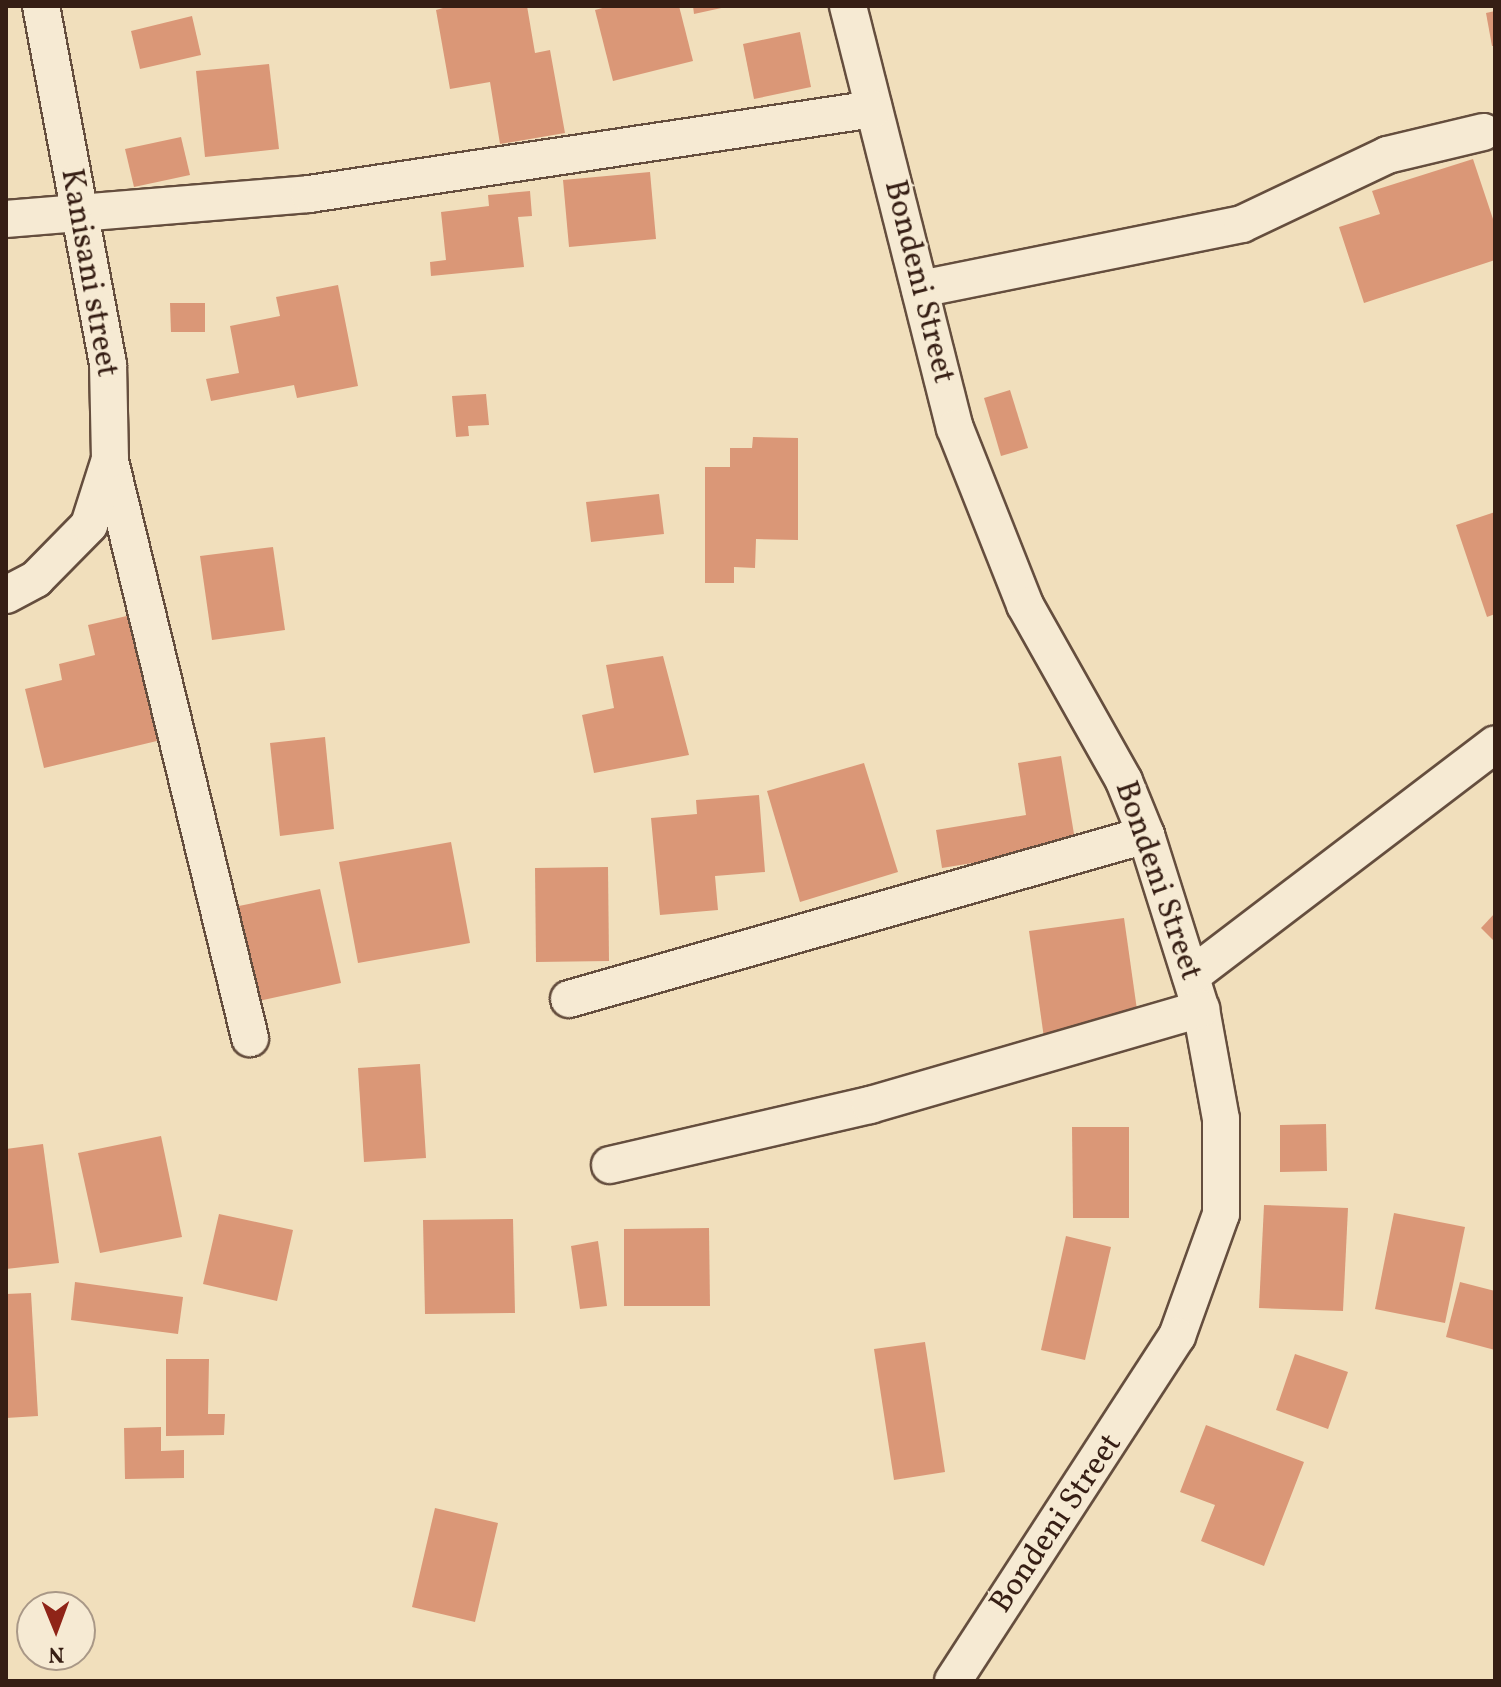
<!DOCTYPE html>
<html>
<head>
<meta charset="utf-8">
<style>
	body { margin:0 }
	#map { position:relative; width:1501px; height:1687px; overflow:hidden; background:#f1dfbc; font-family:Vollkorn,serif }
	div>[style] { position:absolute }
	.building>* { inset:0; background:#da9777 }
	.roads { filter:drop-shadow(2px 0 #654e3e) drop-shadow(-2px 0 #654e3e) drop-shadow(0 2px #654e3e) drop-shadow(0 -2px #654e3e) }
	.minor>* { height:36px; margin:-18px; padding:0 18px; transform-origin:18px; border-radius:18px; background:#f6ead3 }
	span { translate:-50% -50%; white-space:nowrap; text-align:center; line-height:1.15; -webkit-text-stroke:6px #f6ead3; paint-order:stroke }
	.street-label { font-size:32px; color:#361e14 }
	.frame { position:absolute; inset:0; border:8px solid #361e14; pointer-events:none }
	.north { position:absolute; left:16px; top:1591px; width:80px; height:80px; box-sizing:border-box; background:#f6ead3; border:2px solid #a99887; border-radius:50%; rotate:179deg; font-size:22px; font-weight:700; line-height:32px; text-align:center; color:#361e14 }
	.north::after { content:''; display:block; margin:auto; width:28px; height:36px; background:#8f2418; clip-path:polygon(50% 0,100% 100%,50% 72%,0 100%) }
</style>
</head>
<body>
<div id="map">
	<div class="building">
		<i style="clip-path:polygon(450px 6px,527px 6px,535px 53px,550px 50px,565px 133px,500px 144px,490px 82px,450px 89px,436px 10px)"></i>
		<i style="clip-path:polygon(610px 6px,679px 6px,693px 61px,613px 81px,595px 10px)"></i>
		<i style="clip-path:polygon(693px 6px,726px 6px,726px 7px,694px 14px)"></i>
		<i style="clip-path:polygon(1495px 11px,1495px 46px,1492px 46px,1486px 13px)"></i>
		<i style="clip-path:polygon(192px 16px,201px 55px,140px 69px,131px 31px)"></i>
		<i style="clip-path:polygon(800px 32px,811px 87px,754px 99px,743px 44px)"></i>
		<i style="clip-path:polygon(269px 64px,279px 149px,205px 157px,196px 71px)"></i>
		<i style="clip-path:polygon(181px 137px,190px 175px,134px 187px,125px 149px)"></i>
		<i style="clip-path:polygon(1473px 159px,1495px 225px,1495px 260px,1364px 303px,1339px 227px,1380px 214px,1372px 191px)"></i>
		<i style="clip-path:polygon(650px 172px,656px 239px,569px 247px,563px 180px)"></i>
		<i style="clip-path:polygon(530px 191px,532px 216px,518px 217px,524px 267px,431px 276px,430px 262px,446px 260px,441px 212px,489px 206px,488px 195px)"></i>
		<i style="clip-path:polygon(338px 285px,358px 386px,297px 398px,294px 385px,211px 401px,206px 379px,239px 373px,230px 326px,280px 316px,276px 297px)"></i>
		<i style="clip-path:polygon(170px 303px,205px 303px,205px 332px,171px 332px)"></i>
		<i style="clip-path:polygon(1010px 390px,1028px 448px,1001px 456px,984px 398px)"></i>
		<i style="clip-path:polygon(486px 394px,489px 425px,468px 426px,469px 436px,456px 437px,452px 396px)"></i>
		<i style="clip-path:polygon(753px 437px,798px 438px,798px 540px,756px 539px,755px 568px,734px 567px,734px 583px,705px 583px,705px 467px,730px 467px,730px 448px,752px 448px)"></i>
		<i style="clip-path:polygon(659px 494px,664px 534px,591px 542px,586px 502px)"></i>
		<i style="clip-path:polygon(1495px 512px,1495px 614px,1487px 617px,1456px 525px)"></i>
		<i style="clip-path:polygon(273px 547px,285px 630px,212px 640px,200px 556px)"></i>
		<i style="clip-path:polygon(131px 615px,161px 740px,44px 768px,25px 689px,62px 680px,59px 664px,95px 655px,88px 625px)"></i>
		<i style="clip-path:polygon(663px 656px,689px 755px,594px 773px,582px 715px,614px 708px,606px 665px)"></i>
		<i style="clip-path:polygon(325px 737px,334px 829px,280px 836px,270px 743px)"></i>
		<i style="clip-path:polygon(1061px 756px,1076px 846px,942px 868px,936px 830px,1026px 815px,1018px 763px)"></i>
		<i style="clip-path:polygon(864px 763px,898px 872px,800px 902px,767px 791px)"></i>
		<i style="clip-path:polygon(759px 795px,765px 872px,715px 876px,718px 910px,660px 915px,651px 818px,697px 814px,696px 800px)"></i>
		<i style="clip-path:polygon(451px 842px,470px 943px,358px 963px,339px 862px)"></i>
		<i style="clip-path:polygon(608px 867px,609px 961px,536px 962px,535px 868px)"></i>
		<i style="clip-path:polygon(320px 889px,341px 983px,254px 1002px,234px 907px)"></i>
		<i style="clip-path:polygon(1495px 913px,1495px 942px,1481px 928px)"></i>
		<i style="clip-path:polygon(1124px 918px,1139px 1024px,1044px 1038px,1029px 931px)"></i>
		<i style="clip-path:polygon(420px 1064px,426px 1158px,364px 1162px,358px 1068px)"></i>
		<i style="clip-path:polygon(1326px 1124px,1327px 1171px,1280px 1172px,1280px 1125px)"></i>
		<i style="clip-path:polygon(1072px 1127px,1129px 1127px,1129px 1218px,1073px 1218px)"></i>
		<i style="clip-path:polygon(161px 1136px,182px 1237px,100px 1253px,78px 1153px)"></i>
		<i style="clip-path:polygon(43px 1144px,59px 1263px,6px 1269px,6px 1149px)"></i>
		<i style="clip-path:polygon(1264px 1205px,1348px 1208px,1343px 1311px,1259px 1308px)"></i>
		<i style="clip-path:polygon(1394px 1213px,1465px 1227px,1445px 1323px,1375px 1309px)"></i>
		<i style="clip-path:polygon(219px 1214px,293px 1230px,277px 1301px,203px 1284px)"></i>
		<i style="clip-path:polygon(513px 1219px,515px 1313px,425px 1314px,423px 1220px)"></i>
		<i style="clip-path:polygon(709px 1228px,710px 1306px,624px 1306px,624px 1229px)"></i>
		<i style="clip-path:polygon(1066px 1236px,1111px 1247px,1085px 1360px,1041px 1350px)"></i>
		<i style="clip-path:polygon(598px 1241px,607px 1306px,580px 1309px,571px 1246px)"></i>
		<i style="clip-path:polygon(75px 1282px,183px 1297px,178px 1334px,71px 1320px)"></i>
		<i style="clip-path:polygon(1460px 1282px,1495px 1291px,1495px 1350px,1446px 1337px)"></i>
		<i style="clip-path:polygon(31px 1293px,38px 1416px,6px 1418px,6px 1294px)"></i>
		<i style="clip-path:polygon(925px 1342px,945px 1472px,894px 1480px,874px 1349px)"></i>
		<i style="clip-path:polygon(1295px 1354px,1348px 1372px,1328px 1429px,1276px 1410px)"></i>
		<i style="clip-path:polygon(166px 1359px,209px 1359px,208px 1414px,225px 1414px,224px 1435px,166px 1436px)"></i>
		<i style="clip-path:polygon(1206px 1425px,1304px 1462px,1264px 1566px,1201px 1541px,1215px 1505px,1180px 1492px)"></i>
		<i style="clip-path:polygon(161px 1427px,161px 1451px,184px 1450px,184px 1478px,125px 1479px,124px 1428px)"></i>
		<i style="clip-path:polygon(435px 1508px,498px 1523px,475px 1622px,412px 1607px)"></i>
	</div>
	<div class="roads">
		<div class="minor">
			<i style="left:848px;top:6px;width:435px;rotate:75.8deg"></i>
			<i style="left:955px;top:428px;width:190px;rotate:68.4deg"></i>
			<i style="left:1025px;top:605px;width:202px;rotate:60.6deg"></i>
			<i style="left:1124px;top:781px;width:58px;rotate:67.8deg"></i>
			<i style="left:1146px;top:835px;width:182px;rotate:72.5deg"></i>
			<i style="left:1201px;top:1009px;width:112px;rotate:79.7deg"></i>
			<i style="left:1221px;top:1119px;width:95px;rotate:90deg"></i>
			<i style="left:1221px;top:1214px;width:130px;rotate:109.8deg"></i>
			<i style="left:1177px;top:1336px;width:411px;rotate:123deg"></i>
			<i style="left:6px;top:219px;width:304px;rotate:-4.7deg"></i>
			<i style="left:309px;top:194px;width:571px;rotate:-8.56deg"></i>
			<i style="left:920px;top:289px;width:328px;rotate:-11.4deg"></i>
			<i style="left:1242px;top:224px;width:161px;rotate:-25.4deg"></i>
			<i style="left:1387px;top:155px;width:99px;rotate:-13.5deg"></i>
			<i style="left:110px;top:461px;width:594px;rotate:76.36deg"></i>
			<i style="left:6px;top:595px;width:34px;rotate:-28deg"></i>
			<i style="left:36px;top:579px;width:76px;rotate:-45.5deg"></i>
			<i style="left:89px;top:525px;width:69px;rotate:-72.3deg"></i>
			<i style="left:110px;top:459px;width:95px;rotate:-91.2deg"></i>
			<i style="left:108px;top:364px;width:364px;rotate:-100.6deg"></i>
			<i style="left:1191px;top:976px;width:382px;rotate:-37.3deg"></i>
			<i style="left:569px;top:999px;width:600px;rotate:-15.87deg"></i>
			<i style="left:610px;top:1165px;width:267px;rotate:-13deg"></i>
			<i style="left:870px;top:1105px;width:345px;rotate:-16.2deg"></i>
		</div>
	</div>
	<div class="street-label">
		<span style="left:88px;top:273px;rotate:80deg">Kanisani street</span>
		<span style="left:918px;top:282px;rotate:76deg">Bondeni Street</span>
		<span style="left:1157px;top:881px;rotate:71deg">Bondeni Street</span>
		<span style="left:1057px;top:1524px;rotate:-56deg">Bondeni Street</span>
	</div>
	<div class="frame"></div>
	<div class="north">N</div>
</div>
</body>
</html>
